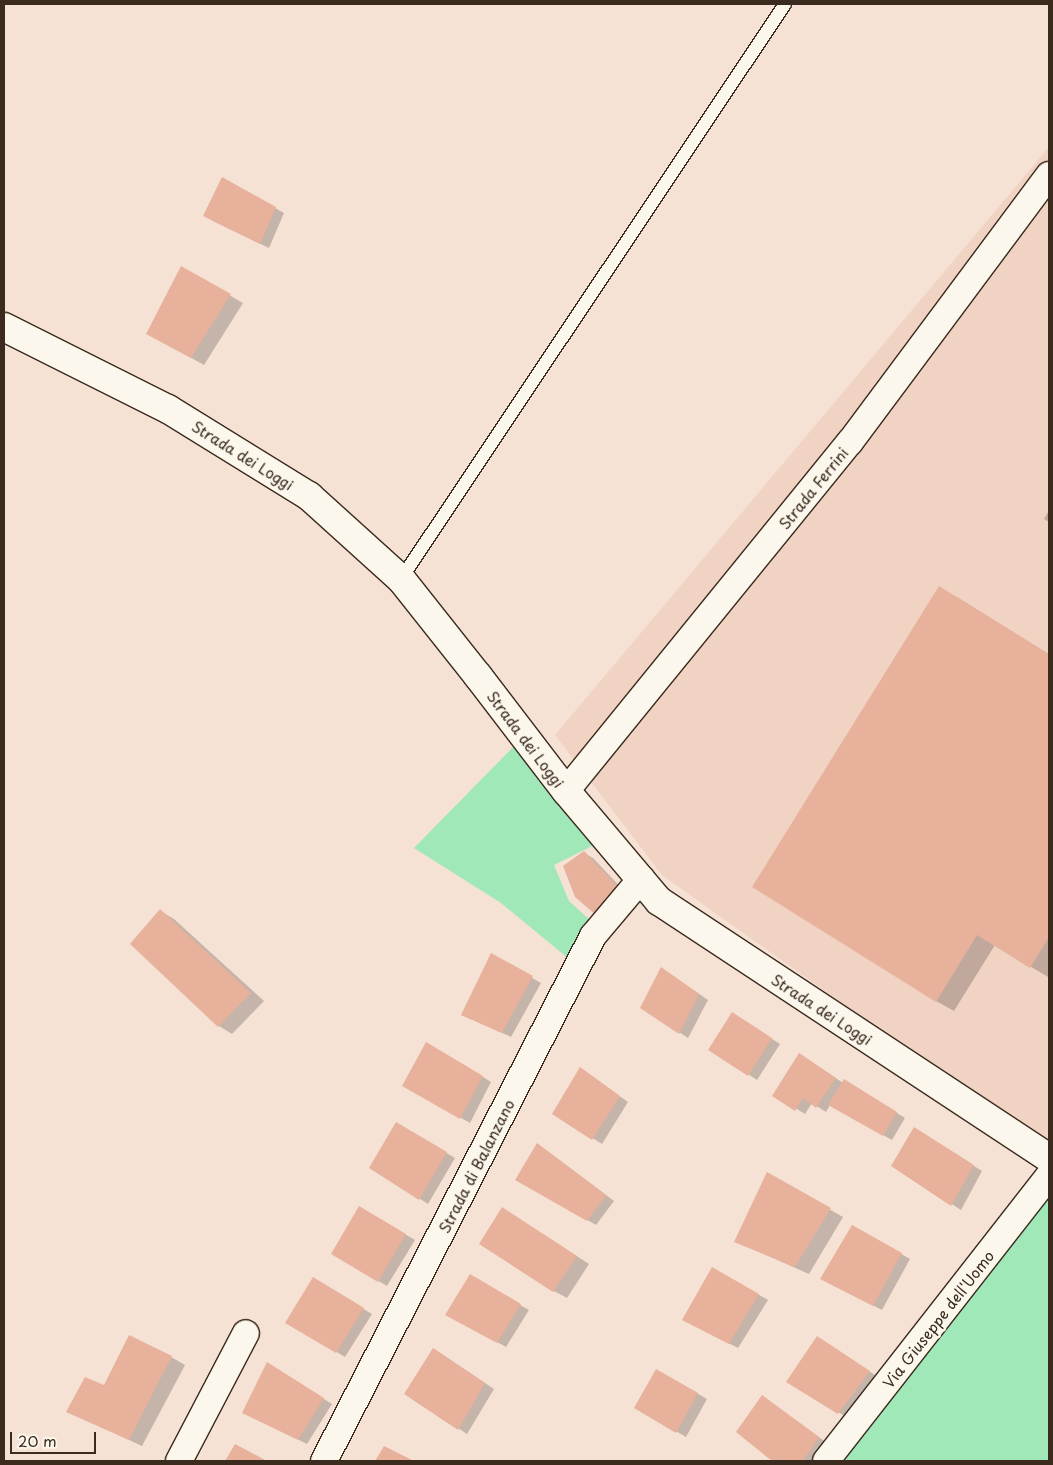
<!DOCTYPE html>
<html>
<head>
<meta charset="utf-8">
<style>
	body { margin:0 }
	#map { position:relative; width:1053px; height:1465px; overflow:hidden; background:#f5e2d4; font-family:"Playpen Sans",sans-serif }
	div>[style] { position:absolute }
	.built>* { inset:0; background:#f1d3c3 }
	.green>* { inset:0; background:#a0e8b7 }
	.shadow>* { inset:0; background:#0003 }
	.building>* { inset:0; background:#e7b19b }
	.roads { filter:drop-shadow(1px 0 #3b2a1e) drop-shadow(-1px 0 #3b2a1e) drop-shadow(0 1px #3b2a1e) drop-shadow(0 -1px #3b2a1e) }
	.service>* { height:12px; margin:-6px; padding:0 6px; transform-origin:6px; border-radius:6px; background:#fbf7ec }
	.minor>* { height:26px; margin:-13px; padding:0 13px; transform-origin:13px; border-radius:13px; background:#fbf7ec }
	.tertiary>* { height:28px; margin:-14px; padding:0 14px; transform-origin:14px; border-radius:14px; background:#fbf7ec }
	span { translate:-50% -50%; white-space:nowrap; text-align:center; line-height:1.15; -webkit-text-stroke:5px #fbf7ec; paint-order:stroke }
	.street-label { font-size:15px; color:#3b2a1e }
	.frame { position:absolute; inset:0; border:5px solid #3b2a1e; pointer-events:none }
	.scale { position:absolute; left:10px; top:1432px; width:86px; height:22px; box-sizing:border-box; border:2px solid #3b2a1e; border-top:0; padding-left:6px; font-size:15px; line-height:18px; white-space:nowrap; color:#3b2a1e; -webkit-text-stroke:4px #fbf7ec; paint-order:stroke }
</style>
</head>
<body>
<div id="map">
	<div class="built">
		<i style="clip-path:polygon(1049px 147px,1049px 1151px,662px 875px,555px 735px)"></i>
	</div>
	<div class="green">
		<i style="clip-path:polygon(518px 742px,592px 846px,554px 865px,569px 901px,591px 921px,569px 959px,501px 903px,414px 848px)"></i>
		<i style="clip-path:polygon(1049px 1176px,1049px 1461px,825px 1461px)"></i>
	</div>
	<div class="shadow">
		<i style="clip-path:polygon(223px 179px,284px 213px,269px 248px,213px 221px)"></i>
		<i style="clip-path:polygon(182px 268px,243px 303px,204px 365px,161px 341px)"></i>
		<i style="clip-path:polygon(1049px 510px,1049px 522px,1044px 519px)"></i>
		<i style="clip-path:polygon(957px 597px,1049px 655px,1049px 975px,1048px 977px,995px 945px,954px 1011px,936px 1001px)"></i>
		<i style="clip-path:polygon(584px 853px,593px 858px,626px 893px,605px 919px)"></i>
		<i style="clip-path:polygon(160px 911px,174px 919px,264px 1001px,232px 1034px,219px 1026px,132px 944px)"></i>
		<i style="clip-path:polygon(491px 955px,541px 983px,511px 1037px,462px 1015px)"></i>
		<i style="clip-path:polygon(670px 974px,708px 1000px,688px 1038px,642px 1007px)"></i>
		<i style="clip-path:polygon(741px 1019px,780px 1044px,757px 1080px,748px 1074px)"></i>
		<i style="clip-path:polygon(427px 1043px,491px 1082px,470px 1123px,403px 1085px)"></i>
		<i style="clip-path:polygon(800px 1054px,843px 1083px,853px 1086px,905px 1118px,892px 1140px,830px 1105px,826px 1112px,812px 1103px,805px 1114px,774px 1095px)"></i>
		<i style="clip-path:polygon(581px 1069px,628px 1102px,602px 1144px,554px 1113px)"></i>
		<i style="clip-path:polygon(396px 1124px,455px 1158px,428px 1204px,371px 1167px)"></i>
		<i style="clip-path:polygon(923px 1134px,982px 1171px,961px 1210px,893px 1166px)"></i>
		<i style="clip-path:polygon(546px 1150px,614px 1201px,596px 1225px,517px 1179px)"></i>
		<i style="clip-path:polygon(767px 1174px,843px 1217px,809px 1274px,735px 1241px)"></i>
		<i style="clip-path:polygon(360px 1208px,415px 1240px,387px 1286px,333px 1254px)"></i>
		<i style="clip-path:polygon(516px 1217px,589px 1264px,567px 1298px,554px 1291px)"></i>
		<i style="clip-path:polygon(852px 1226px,910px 1259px,882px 1310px,831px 1284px)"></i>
		<i style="clip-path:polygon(713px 1269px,768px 1300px,738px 1348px,693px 1325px)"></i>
		<i style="clip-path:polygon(470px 1276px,529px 1310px,506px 1347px,447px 1314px)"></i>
		<i style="clip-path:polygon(313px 1279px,372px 1314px,345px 1357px,287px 1322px)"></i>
		<i style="clip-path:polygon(826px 1343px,878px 1377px,848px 1418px,788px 1381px)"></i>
		<i style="clip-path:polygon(434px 1349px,494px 1389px,467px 1434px,458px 1428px)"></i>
		<i style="clip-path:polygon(171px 1357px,185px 1365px,142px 1446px,67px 1411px,104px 1386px)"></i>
		<i style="clip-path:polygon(277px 1369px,332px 1404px,307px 1444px,253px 1417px)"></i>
		<i style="clip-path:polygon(657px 1370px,707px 1399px,686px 1437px,636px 1408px)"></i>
		<i style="clip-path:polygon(762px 1396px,827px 1443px,815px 1461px,774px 1461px,738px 1432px)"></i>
	</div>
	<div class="building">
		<i style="clip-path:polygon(222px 177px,276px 207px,260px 244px,203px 216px)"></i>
		<i style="clip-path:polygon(181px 266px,231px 294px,191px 358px,146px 334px)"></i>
		<i style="clip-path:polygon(939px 586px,1049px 654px,1049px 937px,1030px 968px,977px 935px,936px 1002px,752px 887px)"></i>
		<i style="clip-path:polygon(584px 851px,618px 887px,596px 915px,575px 897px,563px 866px)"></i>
		<i style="clip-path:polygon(160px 909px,251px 993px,218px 1027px,130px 944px)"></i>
		<i style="clip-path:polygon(491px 953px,533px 976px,502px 1033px,461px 1015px)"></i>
		<i style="clip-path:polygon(661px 967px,699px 994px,679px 1034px,640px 1008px)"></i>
		<i style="clip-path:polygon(732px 1012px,772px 1038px,748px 1076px,708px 1050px)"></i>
		<i style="clip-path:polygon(426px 1042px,483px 1076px,460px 1119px,402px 1086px)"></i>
		<i style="clip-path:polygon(799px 1053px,836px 1078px,816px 1108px,803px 1098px,795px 1111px,772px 1096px)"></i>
		<i style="clip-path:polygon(580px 1067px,620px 1096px,592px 1140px,552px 1114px)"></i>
		<i style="clip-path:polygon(844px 1079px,897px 1112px,883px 1136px,828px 1105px)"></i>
		<i style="clip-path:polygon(396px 1122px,447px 1152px,419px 1200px,369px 1168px)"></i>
		<i style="clip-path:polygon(914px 1127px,974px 1165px,951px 1206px,891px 1166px)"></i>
		<i style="clip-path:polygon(537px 1143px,606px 1195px,587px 1221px,515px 1180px)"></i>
		<i style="clip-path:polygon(767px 1172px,831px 1208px,795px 1267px,734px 1242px)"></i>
		<i style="clip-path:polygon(359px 1206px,406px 1234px,378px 1282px,331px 1254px)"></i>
		<i style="clip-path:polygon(502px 1207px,577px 1256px,553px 1292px,479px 1244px)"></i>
		<i style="clip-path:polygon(852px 1225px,902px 1253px,873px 1306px,820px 1279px)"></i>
		<i style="clip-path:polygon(712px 1267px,759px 1294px,729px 1344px,682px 1320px)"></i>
		<i style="clip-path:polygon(470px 1274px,521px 1304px,497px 1343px,445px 1315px)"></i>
		<i style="clip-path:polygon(313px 1277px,364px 1308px,336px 1353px,285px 1323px)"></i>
		<i style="clip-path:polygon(129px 1335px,172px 1356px,129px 1440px,66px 1412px,85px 1377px,104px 1385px)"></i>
		<i style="clip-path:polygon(817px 1336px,870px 1371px,838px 1414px,786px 1382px)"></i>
		<i style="clip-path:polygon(433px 1348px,485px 1383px,458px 1430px,404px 1394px)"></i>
		<i style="clip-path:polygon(267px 1362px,324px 1398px,298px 1440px,242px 1413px)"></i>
		<i style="clip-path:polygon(656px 1369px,698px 1393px,676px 1433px,634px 1408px)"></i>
		<i style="clip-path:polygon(762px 1395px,819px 1437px,803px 1461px,772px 1461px,736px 1432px)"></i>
		<i style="clip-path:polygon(235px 1444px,267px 1461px,225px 1461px)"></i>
		<i style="clip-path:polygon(384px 1446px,414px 1461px,375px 1461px)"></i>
	</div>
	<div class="roads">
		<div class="service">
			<i style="left:401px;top:579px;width:691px;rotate:-56.26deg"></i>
		</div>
		<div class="minor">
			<i style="left:566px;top:791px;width:450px;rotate:-50.9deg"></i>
			<i style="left:850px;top:442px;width:333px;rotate:-53.3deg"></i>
			<i style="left:179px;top:1461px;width:144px;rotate:-62.4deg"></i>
			<i style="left:324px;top:1461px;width:590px;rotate:-62.87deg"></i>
			<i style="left:593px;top:936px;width:75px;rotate:-49.9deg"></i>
			<i style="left:826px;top:1461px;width:362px;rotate:-52deg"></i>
		</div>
		<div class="tertiary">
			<i style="left:4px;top:327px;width:183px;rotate:26.6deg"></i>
			<i style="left:168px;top:409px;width:166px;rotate:31.7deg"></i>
			<i style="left:309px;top:496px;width:124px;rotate:42.1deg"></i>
			<i style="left:401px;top:579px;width:124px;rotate:51.6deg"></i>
			<i style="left:478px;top:676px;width:145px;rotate:52.6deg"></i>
			<i style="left:566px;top:791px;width:144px;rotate:49.8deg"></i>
			<i style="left:659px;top:901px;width:467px;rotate:33.4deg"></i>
		</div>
	</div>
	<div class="street-label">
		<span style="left:243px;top:455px;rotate:32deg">Strada dei Loggi</span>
		<span style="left:813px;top:488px;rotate:-51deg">Strada Ferrini</span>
		<span style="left:526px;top:739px;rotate:53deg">Strada dei Loggi</span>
		<span style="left:822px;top:1009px;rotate:33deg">Strada dei Loggi</span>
		<span style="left:476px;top:1166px;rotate:-63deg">Strada di Balanzano</span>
		<span style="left:938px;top:1319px;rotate:-52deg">Via Giuseppe dell'Uomo</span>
	</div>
	<div class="frame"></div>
	<div class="scale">20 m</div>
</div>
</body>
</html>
